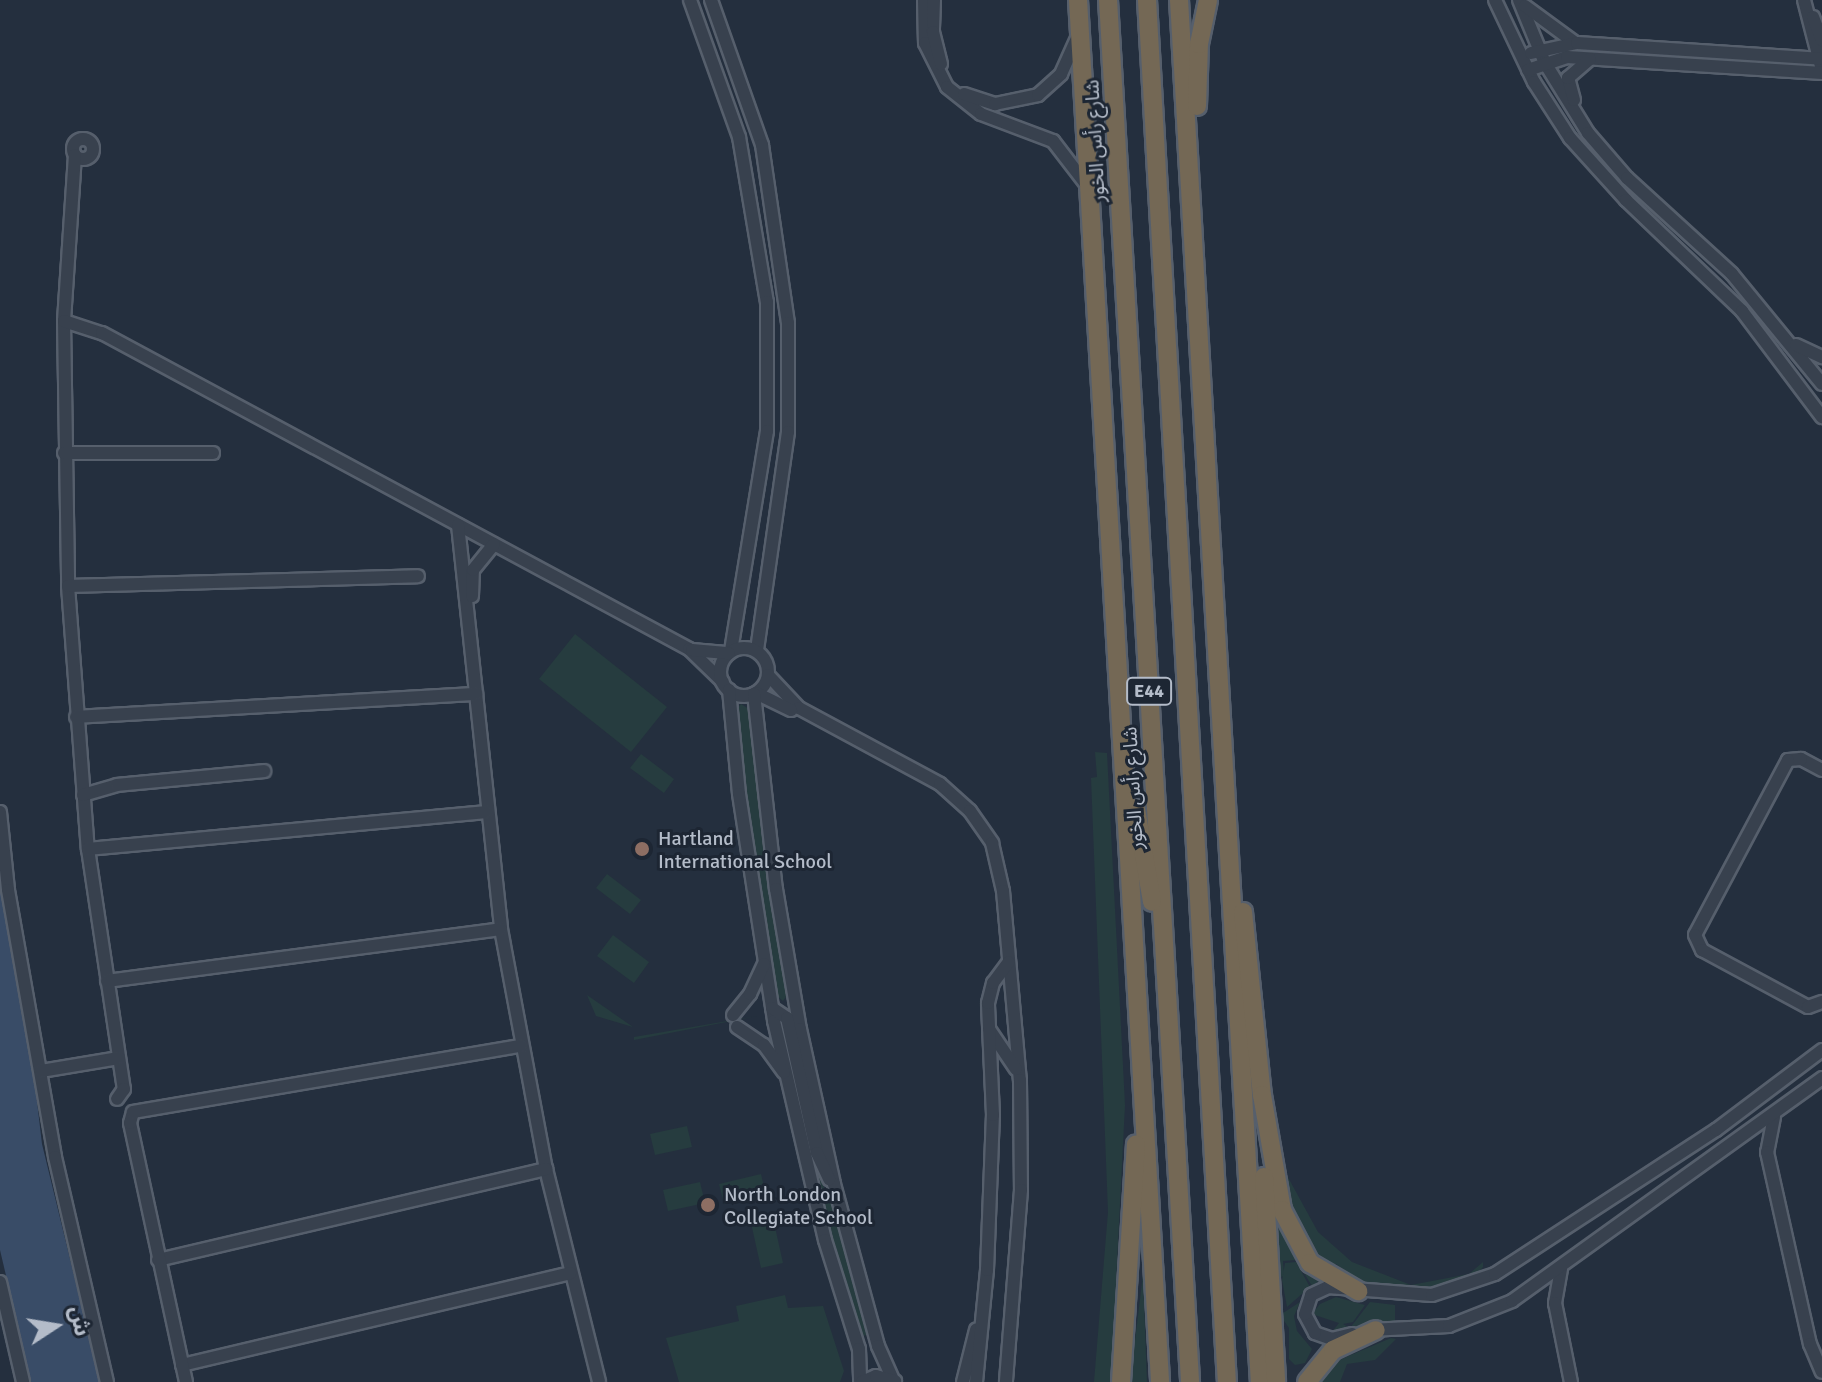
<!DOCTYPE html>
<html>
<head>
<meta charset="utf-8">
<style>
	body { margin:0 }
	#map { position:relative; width:1822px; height:1382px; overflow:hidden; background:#242f3e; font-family:Signika,"Noto Sans Arabic",sans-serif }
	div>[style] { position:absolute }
	.green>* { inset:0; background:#263c3f }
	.water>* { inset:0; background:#394c67 }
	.roads { filter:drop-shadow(2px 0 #565f6c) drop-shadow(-2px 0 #565f6c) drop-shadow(0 2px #565f6c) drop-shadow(0 -2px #565f6c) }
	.minor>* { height:12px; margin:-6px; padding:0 6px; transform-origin:6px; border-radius:6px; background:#38414e }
	.minor>.ring { margin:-6px; padding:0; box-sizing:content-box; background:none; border:12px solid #38414e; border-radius:50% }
	.highway>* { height:18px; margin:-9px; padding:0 9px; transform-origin:9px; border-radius:9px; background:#746855 }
	.dots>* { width:22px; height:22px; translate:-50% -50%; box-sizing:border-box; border:4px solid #1d2633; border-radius:50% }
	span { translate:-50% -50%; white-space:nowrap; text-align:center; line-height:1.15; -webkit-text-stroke:6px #1d2633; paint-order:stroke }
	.shield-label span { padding:2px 6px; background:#1d2633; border:2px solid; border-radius:6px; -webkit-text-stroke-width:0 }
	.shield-label { font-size:18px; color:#b4bcc9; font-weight:700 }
	.street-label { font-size:20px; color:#b4bcc9 }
	.poi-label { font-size:20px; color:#b4bcc9 }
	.left { translate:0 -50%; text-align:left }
	.north { position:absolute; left:16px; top:1286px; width:80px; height:80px; -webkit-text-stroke:6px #1d2633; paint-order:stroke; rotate:78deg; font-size:22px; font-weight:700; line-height:32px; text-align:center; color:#b4bcc9 }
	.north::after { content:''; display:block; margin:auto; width:28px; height:36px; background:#b4bcc9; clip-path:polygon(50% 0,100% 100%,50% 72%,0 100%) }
</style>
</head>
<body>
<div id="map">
	<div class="green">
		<i style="clip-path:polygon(575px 634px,667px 707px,631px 752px,539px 679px)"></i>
		<i style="clip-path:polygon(741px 704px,749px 709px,788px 994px,783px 1001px,777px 996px,758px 892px,740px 749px,737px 709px)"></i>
		<i style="clip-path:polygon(1095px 752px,1107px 753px,1125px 1105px,1111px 1382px,1094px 1382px,1108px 1212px,1091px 778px,1097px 777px)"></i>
		<i style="clip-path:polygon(641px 754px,674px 779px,664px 793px,630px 768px)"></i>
		<i style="clip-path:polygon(607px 874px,641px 900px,630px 914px,596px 888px)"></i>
		<i style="clip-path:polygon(613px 935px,649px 962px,634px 983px,597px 956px)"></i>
		<i style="clip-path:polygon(587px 995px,633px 1027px,596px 1016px)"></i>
		<i style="clip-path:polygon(757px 1016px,634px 1040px,634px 1037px)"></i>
		<i style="clip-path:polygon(788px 1035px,819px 1176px,838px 1218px,869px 1334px,860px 1337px,815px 1187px,784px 1036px)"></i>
		<i style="clip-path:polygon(687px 1126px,692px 1147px,655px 1155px,650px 1134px)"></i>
		<i style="clip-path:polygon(1284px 1170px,1318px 1232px,1352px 1262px,1411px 1285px,1469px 1274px,1483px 1262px,1483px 1267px,1477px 1274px,1426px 1288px,1346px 1280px,1321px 1263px,1338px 1267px,1342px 1274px,1351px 1275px,1336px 1264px,1324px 1264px,1309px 1247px,1292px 1211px)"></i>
		<i style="clip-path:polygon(761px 1174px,766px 1195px,724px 1204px,719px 1184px)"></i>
		<i style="clip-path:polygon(700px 1182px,705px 1203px,668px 1211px,663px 1190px)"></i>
		<i style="clip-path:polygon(1275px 1212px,1294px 1253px,1320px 1280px,1312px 1286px,1296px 1260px,1283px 1261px,1284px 1275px,1278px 1280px)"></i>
		<i style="clip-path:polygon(773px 1218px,783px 1263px,761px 1268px,751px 1223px)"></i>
		<i style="clip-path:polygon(1296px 1262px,1310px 1287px,1287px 1307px,1282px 1280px,1285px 1263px)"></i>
		<i style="clip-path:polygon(1143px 1274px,1147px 1382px,1130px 1382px)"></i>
		<i style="clip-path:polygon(785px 1295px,788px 1308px,823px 1306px,844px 1371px,840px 1382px,679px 1382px,666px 1338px,739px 1321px,736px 1306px)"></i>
		<i style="clip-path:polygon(1336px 1297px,1365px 1305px,1353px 1322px,1343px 1324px,1350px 1328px,1370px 1302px,1395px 1305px,1395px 1323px,1331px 1333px,1339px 1323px,1312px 1314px,1320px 1304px)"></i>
		<i style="clip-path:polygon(1300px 1302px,1294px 1316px,1297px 1331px,1312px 1349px,1305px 1363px,1295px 1365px,1289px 1359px,1289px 1328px,1280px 1315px)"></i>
		<i style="clip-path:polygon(1391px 1338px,1396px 1339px,1375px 1360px,1347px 1364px,1340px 1382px,1319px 1382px,1325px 1366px)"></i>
	</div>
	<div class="water">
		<i style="clip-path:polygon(0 879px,23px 982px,42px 1144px,100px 1382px,31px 1382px,0 1250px)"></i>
	</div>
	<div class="roads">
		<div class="minor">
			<i style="left:690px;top:0;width:145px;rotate:70.3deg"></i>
			<i style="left:739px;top:137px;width:167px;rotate:80.4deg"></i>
			<i style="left:767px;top:302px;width:129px;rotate:90deg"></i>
			<i style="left:767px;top:431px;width:223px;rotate:99.3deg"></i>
			<i style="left:711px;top:0;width:154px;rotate:70.6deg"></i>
			<i style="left:762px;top:145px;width:180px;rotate:81.7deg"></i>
			<i style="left:788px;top:323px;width:109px;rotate:90deg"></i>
			<i style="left:788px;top:432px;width:221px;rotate:98.1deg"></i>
			<i style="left:924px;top:0;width:43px;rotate:88.7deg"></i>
			<i style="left:925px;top:43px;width:49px;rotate:63.4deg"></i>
			<i style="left:947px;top:87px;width:43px;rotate:38.5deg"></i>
			<i style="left:981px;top:114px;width:77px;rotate:20.6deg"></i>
			<i style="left:1053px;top:141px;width:54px;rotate:52.5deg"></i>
			<i style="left:934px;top:0;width:32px;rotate:92deg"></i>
			<i style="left:933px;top:32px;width:33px;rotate:76deg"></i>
			<i style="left:1495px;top:0;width:91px;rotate:64.6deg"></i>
			<i style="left:1534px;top:82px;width:67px;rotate:57.3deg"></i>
			<i style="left:1570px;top:138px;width:84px;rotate:47.9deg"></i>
			<i style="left:1626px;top:200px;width:161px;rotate:43.7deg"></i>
			<i style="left:1742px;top:311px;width:133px;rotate:53deg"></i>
			<i style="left:1519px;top:0;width:68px;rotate:67.6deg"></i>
			<i style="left:1545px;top:63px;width:82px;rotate:58.4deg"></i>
			<i style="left:1588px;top:133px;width:60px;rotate:49.1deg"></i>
			<i style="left:1627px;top:178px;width:142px;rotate:42.4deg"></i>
			<i style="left:1732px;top:274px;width:142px;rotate:50.7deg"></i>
			<i style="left:1804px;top:0;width:68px;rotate:75.6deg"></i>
			<i style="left:1525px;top:6px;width:61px;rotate:36.3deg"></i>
			<i style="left:1813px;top:17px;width:25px;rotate:69deg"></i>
			<i style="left:1531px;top:53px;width:47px;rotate:-12.3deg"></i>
			<i style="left:1577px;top:43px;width:246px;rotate:3.7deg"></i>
			<i style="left:1528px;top:70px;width:41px;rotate:-18.4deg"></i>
			<i style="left:1567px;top:57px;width:256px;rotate:3.6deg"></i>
			<i style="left:964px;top:94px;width:33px;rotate:18deg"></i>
			<i style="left:995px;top:104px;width:44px;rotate:-11.8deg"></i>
			<i style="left:1038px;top:95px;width:31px;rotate:-42deg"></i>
			<i style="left:1061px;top:74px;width:42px;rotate:-65.9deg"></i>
			<i style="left:1574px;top:100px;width:23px;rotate:-105deg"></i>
			<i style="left:1568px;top:78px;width:29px;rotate:-41deg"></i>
			<i class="ring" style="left:73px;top:139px;width:8px;height:8px"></i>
			<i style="left:75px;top:155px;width:166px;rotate:93.8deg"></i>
			<i style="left:64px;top:321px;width:265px;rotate:89.1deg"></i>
			<i style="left:68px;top:586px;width:264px;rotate:85.7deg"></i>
			<i style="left:88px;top:849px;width:243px;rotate:81.5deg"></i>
			<i style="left:124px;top:1089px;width:12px;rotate:125deg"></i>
			<i style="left:64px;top:321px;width:40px;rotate:18deg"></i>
			<i style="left:102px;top:333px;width:667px;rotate:28.29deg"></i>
			<i style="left:689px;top:649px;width:47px;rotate:44.1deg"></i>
			<i style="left:1796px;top:345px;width:29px;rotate:25deg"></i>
			<i style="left:64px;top:453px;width:149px"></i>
			<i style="left:458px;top:525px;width:406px;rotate:83.9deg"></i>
			<i style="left:501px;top:929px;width:244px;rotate:79.4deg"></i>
			<i style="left:546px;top:1169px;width:219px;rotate:76deg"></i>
			<i style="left:68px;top:586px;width:350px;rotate:-1.6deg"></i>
			<i style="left:472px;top:596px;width:26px;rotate:-88deg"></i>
			<i style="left:473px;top:570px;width:33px;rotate:-51deg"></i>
			<i class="ring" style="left:720px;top:648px;width:36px;height:36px"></i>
			<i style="left:692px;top:650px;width:37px;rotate:5deg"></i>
			<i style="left:768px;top:675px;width:45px;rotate:46.8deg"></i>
			<i style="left:799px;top:708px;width:160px;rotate:28.3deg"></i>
			<i style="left:940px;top:784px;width:40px;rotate:42deg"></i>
			<i style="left:970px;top:811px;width:39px;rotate:55deg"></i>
			<i style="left:992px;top:843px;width:49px;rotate:77.1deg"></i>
			<i style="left:1003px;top:891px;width:190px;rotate:84.9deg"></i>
			<i style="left:1020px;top:1080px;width:110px;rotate:89.5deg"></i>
			<i style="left:1021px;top:1190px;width:193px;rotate:94.5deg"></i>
			<i style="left:729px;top:690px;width:104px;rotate:84.5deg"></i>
			<i style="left:739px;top:794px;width:230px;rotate:81.2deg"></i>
			<i style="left:774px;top:1021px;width:225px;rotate:76.9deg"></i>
			<i style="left:825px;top:1240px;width:114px;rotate:72.7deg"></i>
			<i style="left:859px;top:1349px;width:33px;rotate:88deg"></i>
			<i style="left:756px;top:693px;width:39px;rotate:26deg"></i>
			<i style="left:754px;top:694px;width:196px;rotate:83.6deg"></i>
			<i style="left:776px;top:889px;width:142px;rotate:80.3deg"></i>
			<i style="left:800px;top:1029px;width:159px;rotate:77.6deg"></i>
			<i style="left:834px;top:1184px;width:168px;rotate:74.8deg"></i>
			<i style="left:878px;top:1346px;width:36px;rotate:66deg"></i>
			<i style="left:76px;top:717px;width:401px;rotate:-3.3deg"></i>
			<i style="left:1822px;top:770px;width:24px;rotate:-152deg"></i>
			<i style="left:1801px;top:759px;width:13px;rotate:176deg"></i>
			<i style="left:1788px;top:760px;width:198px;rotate:118deg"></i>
			<i style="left:1695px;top:935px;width:17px;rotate:65deg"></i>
			<i style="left:1702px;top:950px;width:120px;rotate:28.3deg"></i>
			<i style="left:1808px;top:1007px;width:15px;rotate:-20deg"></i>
			<i style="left:83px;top:795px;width:35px;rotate:-16deg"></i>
			<i style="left:117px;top:785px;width:148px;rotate:-5.4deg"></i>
			<i style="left:0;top:812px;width:78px;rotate:84.1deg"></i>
			<i style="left:8px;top:890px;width:271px;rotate:80deg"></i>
			<i style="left:55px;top:1157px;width:231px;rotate:77deg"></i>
			<i style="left:88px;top:849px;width:400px;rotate:-5.3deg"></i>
			<i style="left:107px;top:981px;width:397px;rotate:-7.5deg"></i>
			<i style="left:772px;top:1008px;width:18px;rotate:34deg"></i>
			<i style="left:787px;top:1018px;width:138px;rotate:77.5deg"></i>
			<i style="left:817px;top:1153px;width:29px;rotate:65deg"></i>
			<i style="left:733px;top:1015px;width:27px;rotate:-51deg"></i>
			<i style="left:750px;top:994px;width:33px;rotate:-65deg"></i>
			<i style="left:737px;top:1027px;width:32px;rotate:34deg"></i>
			<i style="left:764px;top:1045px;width:34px;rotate:54deg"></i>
			<i style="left:989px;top:1029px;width:48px;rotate:56deg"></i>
			<i style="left:41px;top:1071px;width:79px;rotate:-9.5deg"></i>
			<i style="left:1774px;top:1117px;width:36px;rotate:101deg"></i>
			<i style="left:1767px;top:1152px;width:197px;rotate:77.4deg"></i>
			<i style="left:1810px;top:1344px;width:30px;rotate:67deg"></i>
			<i style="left:158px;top:1260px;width:399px;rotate:-13.2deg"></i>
			<i style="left:1561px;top:1269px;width:35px;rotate:100deg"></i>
			<i style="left:1555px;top:1303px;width:81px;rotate:78.6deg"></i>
			<i style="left:0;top:1282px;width:103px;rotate:77deg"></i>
			<i style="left:1370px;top:1330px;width:79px;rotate:-2.9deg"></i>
			<i style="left:1449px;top:1326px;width:68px;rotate:-21.6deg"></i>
			<i style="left:1512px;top:1301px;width:382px;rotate:-35.7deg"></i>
			<i style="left:1352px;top:1334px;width:21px;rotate:166deg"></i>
			<i style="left:1332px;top:1339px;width:18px;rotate:-161deg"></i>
			<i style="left:1315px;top:1333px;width:21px;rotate:-118deg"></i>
			<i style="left:1305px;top:1314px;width:20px;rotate:-72deg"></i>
			<i style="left:1311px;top:1295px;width:19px;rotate:-25deg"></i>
			<i style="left:1328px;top:1287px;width:104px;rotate:4.4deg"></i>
			<i style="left:1432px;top:1295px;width:66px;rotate:-18.4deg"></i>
			<i style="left:1495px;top:1274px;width:264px;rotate:-33.1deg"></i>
			<i style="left:1716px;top:1130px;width:133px;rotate:-37deg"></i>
			<i style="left:182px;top:1365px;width:399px;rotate:-13.3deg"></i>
			<i style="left:186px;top:1382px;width:265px;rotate:-102.2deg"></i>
			<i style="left:130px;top:1123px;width:11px;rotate:-75deg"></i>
			<i style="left:133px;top:1112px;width:394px;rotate:-9.7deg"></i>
			<i style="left:862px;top:1382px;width:15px;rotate:-23deg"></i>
			<i style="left:876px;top:1376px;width:20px;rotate:15deg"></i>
			<i style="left:963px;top:1382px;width:54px;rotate:-76deg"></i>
			<i style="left:976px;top:1382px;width:113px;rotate:-84.4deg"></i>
			<i style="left:987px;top:1270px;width:155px;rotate:-87.8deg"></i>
			<i style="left:993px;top:1115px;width:112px;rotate:-92.6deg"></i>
			<i style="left:988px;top:1003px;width:21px;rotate:-76deg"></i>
			<i style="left:993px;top:983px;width:26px;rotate:-53deg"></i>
		</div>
		<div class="highway">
			<i style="left:1078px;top:0;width:1384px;rotate:86.6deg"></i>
			<i style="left:1108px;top:0;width:1384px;rotate:86.6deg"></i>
			<i style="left:1147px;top:0;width:1384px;rotate:86.69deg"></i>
			<i style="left:1179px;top:0;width:1384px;rotate:86.65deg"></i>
			<i style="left:1197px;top:106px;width:62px;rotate:-88.2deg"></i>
			<i style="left:1199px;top:44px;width:45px;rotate:-78.4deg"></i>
			<i style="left:1136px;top:809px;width:94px;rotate:80.2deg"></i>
			<i style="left:1243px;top:912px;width:184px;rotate:84.1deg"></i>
			<i style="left:1262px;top:1095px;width:117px;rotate:80.1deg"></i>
			<i style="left:1282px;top:1210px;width:60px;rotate:62.2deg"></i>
			<i style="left:1310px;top:1263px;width:56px;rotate:30.3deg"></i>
			<i style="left:1264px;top:1177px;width:205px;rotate:86.6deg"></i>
			<i style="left:1121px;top:1382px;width:238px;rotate:-86.4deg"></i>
			<i style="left:1307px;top:1382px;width:41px;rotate:-50.9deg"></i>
			<i style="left:1333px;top:1350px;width:47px;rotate:-24.9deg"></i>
		</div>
	</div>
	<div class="dots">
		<i style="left:642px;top:849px;background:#8d6e63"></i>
		<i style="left:708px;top:1205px;background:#8d6e63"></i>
	</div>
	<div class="shield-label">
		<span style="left:1149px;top:691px">E44</span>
	</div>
	<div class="street-label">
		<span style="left:1095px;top:141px;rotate:-93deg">شارع رأس الخور</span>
		<span style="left:1133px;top:788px;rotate:-93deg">شارع رأس الخور</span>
	</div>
	<div class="poi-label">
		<span class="left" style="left:658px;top:850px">Hartland<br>International School</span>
		<span class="left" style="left:724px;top:1206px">North London<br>Collegiate School</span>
	</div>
	<div class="north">ش</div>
</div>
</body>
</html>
